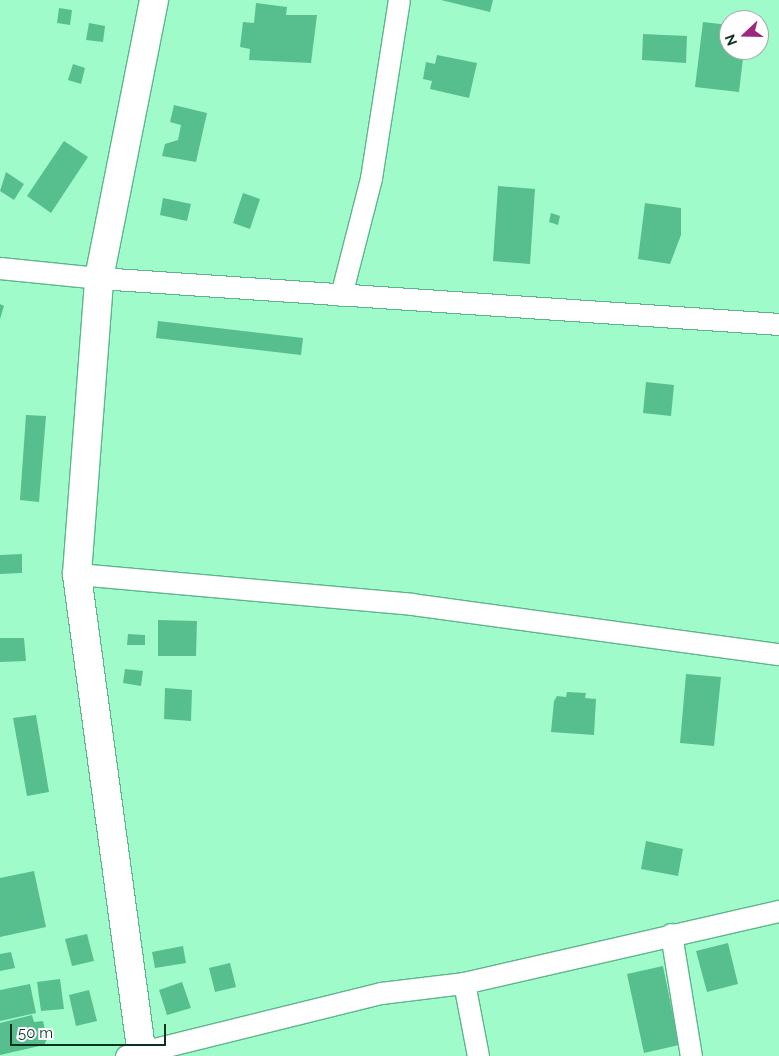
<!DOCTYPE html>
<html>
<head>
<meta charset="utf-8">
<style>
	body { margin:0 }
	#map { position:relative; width:779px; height:1056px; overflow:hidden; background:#a0fbcb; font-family:Raleway,sans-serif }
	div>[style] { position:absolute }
	.building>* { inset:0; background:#57be8d }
	.roads { filter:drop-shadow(1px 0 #5cb68a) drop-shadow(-1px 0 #5cb68a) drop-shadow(0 1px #5cb68a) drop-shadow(0 -1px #5cb68a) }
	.street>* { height:21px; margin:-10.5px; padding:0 10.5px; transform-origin:10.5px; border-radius:10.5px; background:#fff }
	.secondary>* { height:28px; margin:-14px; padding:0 14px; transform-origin:14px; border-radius:14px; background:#fff }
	span { translate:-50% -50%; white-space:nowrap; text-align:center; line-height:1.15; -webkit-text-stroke:4px #fff; paint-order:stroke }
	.north { position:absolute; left:719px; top:10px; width:50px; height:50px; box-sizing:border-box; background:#fff; border:1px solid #9dada6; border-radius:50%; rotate:249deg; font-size:14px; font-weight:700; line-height:20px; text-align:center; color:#0b3221 }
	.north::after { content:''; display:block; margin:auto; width:18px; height:22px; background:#9d267e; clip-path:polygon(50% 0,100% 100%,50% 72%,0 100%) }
	.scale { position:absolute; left:10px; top:1024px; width:156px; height:22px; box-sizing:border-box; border:2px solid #0b3221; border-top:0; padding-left:6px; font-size:15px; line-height:18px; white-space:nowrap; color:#0b3221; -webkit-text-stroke:4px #fff; paint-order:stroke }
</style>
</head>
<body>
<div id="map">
	<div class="building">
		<i style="clip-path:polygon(441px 0,493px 0,490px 12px)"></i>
		<i style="clip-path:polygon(256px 3px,287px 7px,286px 15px,317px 15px,311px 63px,249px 60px,250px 49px,240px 47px,243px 22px,254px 23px)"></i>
		<i style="clip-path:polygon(59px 8px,72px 10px,70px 25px,57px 23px)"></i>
		<i style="clip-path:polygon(703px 22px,729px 25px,729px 50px,744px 50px,739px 92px,695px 87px)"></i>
		<i style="clip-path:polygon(89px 23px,105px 26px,103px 42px,86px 40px)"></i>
		<i style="clip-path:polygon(643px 34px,687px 36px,686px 63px,642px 60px)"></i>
		<i style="clip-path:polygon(437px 55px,477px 63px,469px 98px,430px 89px,432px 81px,423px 79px,426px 62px,435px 64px)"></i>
		<i style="clip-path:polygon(73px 64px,85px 68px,81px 84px,68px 80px)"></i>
		<i style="clip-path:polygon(174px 105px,207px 113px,196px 162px,162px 156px,165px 144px,178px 140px,181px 125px,170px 122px)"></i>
		<i style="clip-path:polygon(64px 141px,88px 157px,51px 213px,27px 196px)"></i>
		<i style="clip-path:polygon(6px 172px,24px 184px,14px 200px,0 191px)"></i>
		<i style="clip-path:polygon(498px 186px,535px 189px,530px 264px,493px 261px)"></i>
		<i style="clip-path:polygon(243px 193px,260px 199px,250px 229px,233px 223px)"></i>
		<i style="clip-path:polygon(163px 198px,191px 204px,187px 221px,160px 215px)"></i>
		<i style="clip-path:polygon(645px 203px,681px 208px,681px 235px,670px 264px,638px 259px)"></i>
		<i style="clip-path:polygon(551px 213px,560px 216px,558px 225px,549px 222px)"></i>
		<i style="clip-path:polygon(0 304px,4px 306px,0 319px)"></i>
		<i style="clip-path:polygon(158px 321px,303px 338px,301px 355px,156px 338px)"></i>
		<i style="clip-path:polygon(646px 382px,674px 385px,671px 416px,643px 413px)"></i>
		<i style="clip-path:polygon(26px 415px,46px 416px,39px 502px,20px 500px)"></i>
		<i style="clip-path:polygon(22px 554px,22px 573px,0 574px,0 555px)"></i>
		<i style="clip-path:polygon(158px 620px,197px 621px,196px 656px,158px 656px)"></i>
		<i style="clip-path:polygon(128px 634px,145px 635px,145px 645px,127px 645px)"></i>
		<i style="clip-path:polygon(0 638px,24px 638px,26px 661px,0 662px)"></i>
		<i style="clip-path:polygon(125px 669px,143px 671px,141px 686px,123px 683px)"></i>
		<i style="clip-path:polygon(686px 674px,721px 677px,714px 746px,680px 743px)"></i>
		<i style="clip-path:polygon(165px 688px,192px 690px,191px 721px,164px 719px)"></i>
		<i style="clip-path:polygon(567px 692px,586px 693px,585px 698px,596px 699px,594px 735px,551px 732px,554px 701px,557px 696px,566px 697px)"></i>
		<i style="clip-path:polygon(36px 715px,49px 792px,27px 796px,13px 718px)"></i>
		<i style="clip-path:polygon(646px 841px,683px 849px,678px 876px,641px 869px)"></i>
		<i style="clip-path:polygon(34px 871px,46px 927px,0 937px,0 878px)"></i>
		<i style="clip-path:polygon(87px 934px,94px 961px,72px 966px,65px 939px)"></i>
		<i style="clip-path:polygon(728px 943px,738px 984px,707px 992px,696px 951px)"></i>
		<i style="clip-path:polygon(183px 946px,186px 963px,155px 968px,152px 952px)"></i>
		<i style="clip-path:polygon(11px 952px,15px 968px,0 971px,0 954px)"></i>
		<i style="clip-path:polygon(230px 963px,236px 987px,215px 992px,209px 968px)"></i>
		<i style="clip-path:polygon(663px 966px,679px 1045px,644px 1053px,627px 974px)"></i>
		<i style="clip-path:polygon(60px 979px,64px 1009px,41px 1011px,37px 982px)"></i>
		<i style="clip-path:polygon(182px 982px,191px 1008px,167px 1015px,159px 990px)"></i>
		<i style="clip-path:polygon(30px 984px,36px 1013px,0 1021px,0 990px)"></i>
		<i style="clip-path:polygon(89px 990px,97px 1021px,76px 1026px,69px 995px)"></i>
		<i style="clip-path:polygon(32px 1015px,34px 1022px,43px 1021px,47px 1039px,44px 1045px,0 1055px,0 1023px)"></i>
	</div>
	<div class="roads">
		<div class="street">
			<i style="left:0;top:268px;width:100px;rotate:5.8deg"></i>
			<i style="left:99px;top:278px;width:682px;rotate:3.87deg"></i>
			<i style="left:341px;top:295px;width:121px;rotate:-75.6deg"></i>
			<i style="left:371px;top:178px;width:180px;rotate:-81.1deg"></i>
			<i style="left:77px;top:574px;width:336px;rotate:5.1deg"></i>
			<i style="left:412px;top:604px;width:370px;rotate:7.8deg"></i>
			<i style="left:671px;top:934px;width:124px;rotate:80.7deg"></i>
			<i style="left:464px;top:983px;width:74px;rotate:79.1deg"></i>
			<i style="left:126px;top:1056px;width:263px;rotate:-13.9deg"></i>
			<i style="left:381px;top:993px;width:84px;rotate:-6.9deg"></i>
			<i style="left:464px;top:983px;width:323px;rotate:-12.9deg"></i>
		</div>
		<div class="secondary">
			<i style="left:142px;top:1056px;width:486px;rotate:-97.7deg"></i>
			<i style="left:77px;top:574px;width:297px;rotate:-85.7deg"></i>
			<i style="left:99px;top:278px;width:283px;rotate:-78.8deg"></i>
		</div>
	</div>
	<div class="north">N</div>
	<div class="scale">50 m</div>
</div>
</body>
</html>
